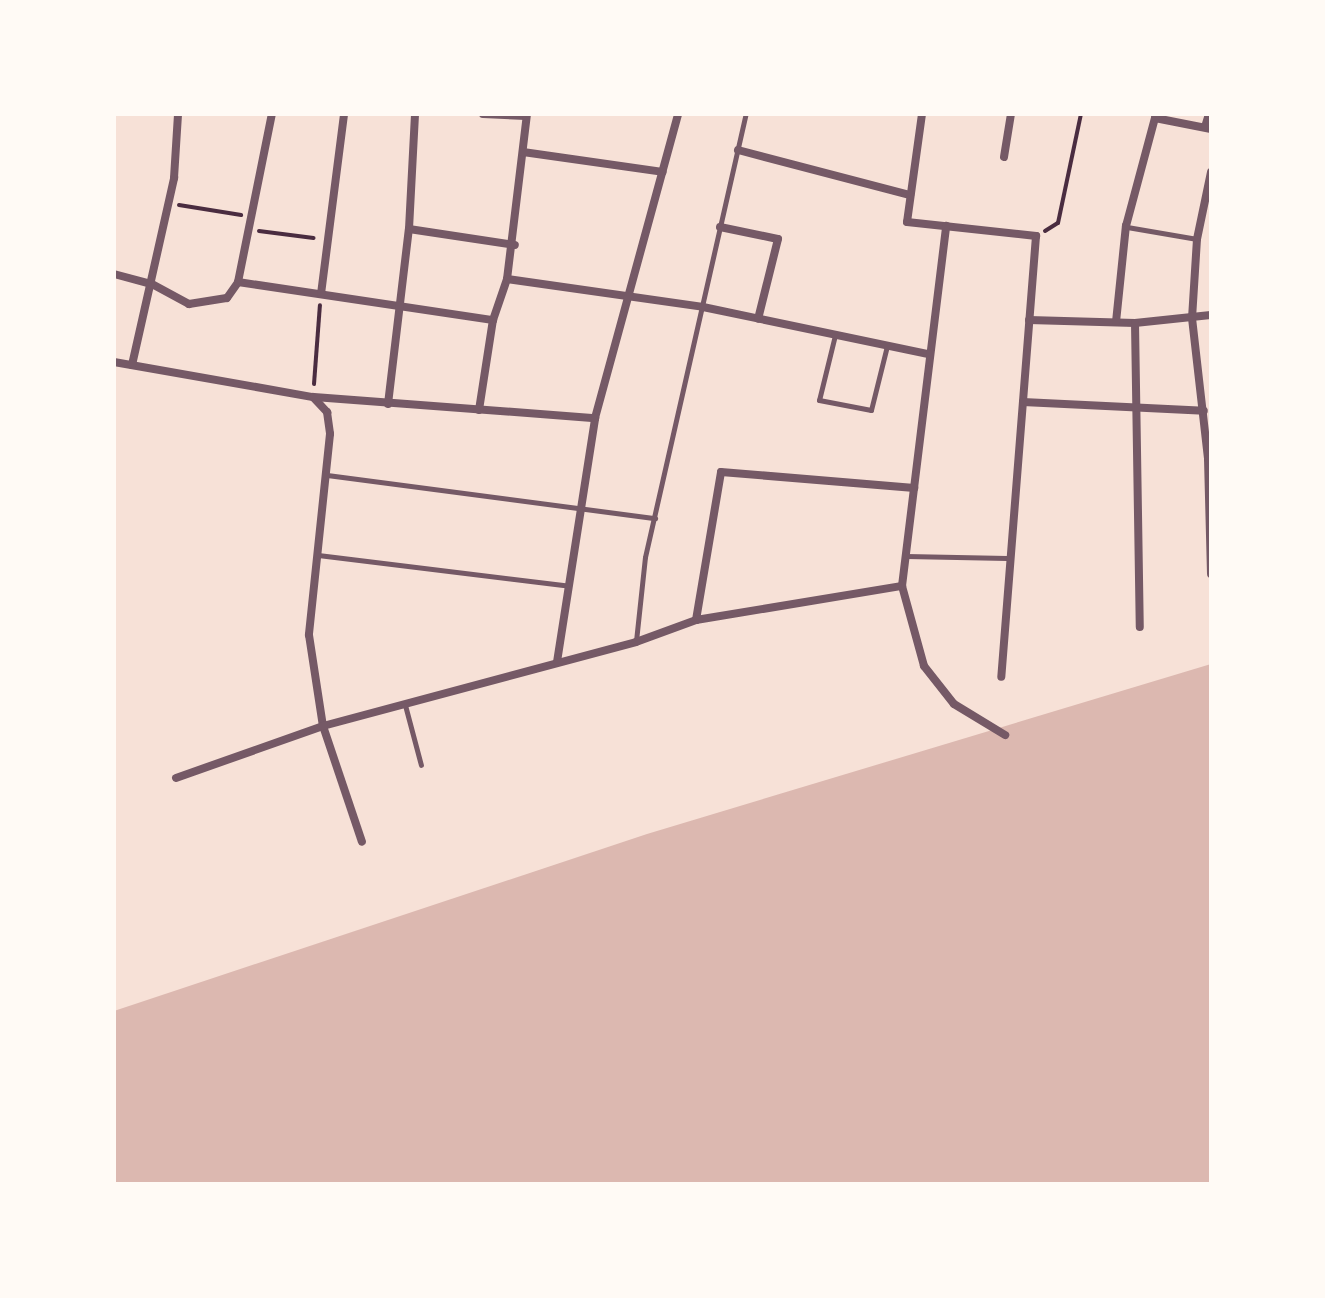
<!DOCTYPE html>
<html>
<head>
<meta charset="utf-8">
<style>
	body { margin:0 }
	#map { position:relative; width:1325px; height:1298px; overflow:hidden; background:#f7e1d7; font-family:Arial,sans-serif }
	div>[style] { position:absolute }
	.water>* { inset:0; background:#dcb8b0 }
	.path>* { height:4px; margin:-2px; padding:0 2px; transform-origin:2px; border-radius:2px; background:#4a2c40 }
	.service>* { height:5px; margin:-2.5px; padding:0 2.5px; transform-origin:2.5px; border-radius:2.5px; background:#755966 }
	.minor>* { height:8px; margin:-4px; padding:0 4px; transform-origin:4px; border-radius:4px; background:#755966 }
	span { translate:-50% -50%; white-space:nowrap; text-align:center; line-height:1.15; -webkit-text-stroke:8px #fffaf5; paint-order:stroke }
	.frame { position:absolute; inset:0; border:116px solid #fffaf5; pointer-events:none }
</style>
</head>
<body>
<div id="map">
	<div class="water">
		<i style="clip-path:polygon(1211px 664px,1211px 1184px,114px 1184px,114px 1011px,647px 834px)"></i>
	</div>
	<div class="path">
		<i style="left:179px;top:205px;width:63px;rotate:9.2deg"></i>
		<i style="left:259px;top:231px;width:55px;rotate:7.3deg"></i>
		<i style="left:1045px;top:231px;width:15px;rotate:-32deg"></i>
		<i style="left:1058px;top:223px;width:111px;rotate:-78.1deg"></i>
		<i style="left:314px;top:384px;width:79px;rotate:-85.7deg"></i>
	</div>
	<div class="service">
		<i style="left:1127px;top:227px;width:71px;rotate:9.7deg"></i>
		<i style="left:835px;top:335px;width:67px;rotate:103.8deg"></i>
		<i style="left:819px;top:400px;width:53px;rotate:10.9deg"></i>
		<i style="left:871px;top:410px;width:66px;rotate:-76deg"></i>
		<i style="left:327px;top:475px;width:331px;rotate:7.5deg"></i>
		<i style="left:318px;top:555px;width:253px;rotate:7deg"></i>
		<i style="left:906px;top:556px;width:101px;rotate:1.1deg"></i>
		<i style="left:636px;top:641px;width:84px;rotate:-83.9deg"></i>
		<i style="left:645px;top:557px;width:454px;rotate:-77.2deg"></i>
		<i style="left:405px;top:705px;width:62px;rotate:75.1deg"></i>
	</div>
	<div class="minor">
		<i style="left:483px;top:114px;width:43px;rotate:2.7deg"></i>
		<i style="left:527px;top:114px;width:166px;rotate:96.9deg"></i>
		<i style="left:507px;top:279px;width:198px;rotate:8.1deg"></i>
		<i style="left:703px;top:307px;width:229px;rotate:11.8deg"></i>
		<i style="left:922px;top:114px;width:109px;rotate:97.9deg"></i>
		<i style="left:907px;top:222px;width:130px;rotate:6.2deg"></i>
		<i style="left:1036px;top:236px;width:442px;rotate:94.5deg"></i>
		<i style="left:1155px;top:118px;width:57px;rotate:11.1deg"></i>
		<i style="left:1205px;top:127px;width:14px;rotate:-73deg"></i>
		<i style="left:738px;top:150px;width:178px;rotate:14.7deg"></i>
		<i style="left:523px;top:152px;width:141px;rotate:8.1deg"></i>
		<i style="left:1004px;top:157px;width:44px;rotate:-80.8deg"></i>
		<i style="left:1211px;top:172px;width:68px;rotate:101.8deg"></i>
		<i style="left:1197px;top:239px;width:79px;rotate:93.6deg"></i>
		<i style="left:1192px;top:318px;width:142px;rotate:83.5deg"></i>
		<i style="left:1208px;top:459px;width:115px;rotate:88.5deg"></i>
		<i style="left:720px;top:227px;width:59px;rotate:11.7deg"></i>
		<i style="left:778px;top:239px;width:82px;rotate:104deg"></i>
		<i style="left:409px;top:229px;width:107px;rotate:8.6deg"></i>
		<i style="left:114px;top:274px;width:39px;rotate:15deg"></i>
		<i style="left:152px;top:284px;width:42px;rotate:28.4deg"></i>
		<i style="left:189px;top:304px;width:38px;rotate:-9deg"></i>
		<i style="left:227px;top:298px;width:19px;rotate:-55deg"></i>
		<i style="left:238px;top:282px;width:171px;rotate:-78.6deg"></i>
		<i style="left:238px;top:282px;width:258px;rotate:8.5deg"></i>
		<i style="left:321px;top:294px;width:181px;rotate:-82.7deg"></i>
		<i style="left:1029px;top:320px;width:106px;rotate:1.6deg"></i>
		<i style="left:1135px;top:323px;width:76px;rotate:-6deg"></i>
		<i style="left:1116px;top:322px;width:97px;rotate:-84.1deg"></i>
		<i style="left:1126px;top:226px;width:116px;rotate:-75deg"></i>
		<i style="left:1135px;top:323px;width:304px;rotate:89.1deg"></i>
		<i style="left:114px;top:362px;width:202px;rotate:10deg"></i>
		<i style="left:313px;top:397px;width:21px;rotate:47deg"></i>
		<i style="left:327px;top:412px;width:22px;rotate:82deg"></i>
		<i style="left:330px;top:434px;width:202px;rotate:96deg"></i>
		<i style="left:309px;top:635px;width:92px;rotate:81.3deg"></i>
		<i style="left:323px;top:726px;width:122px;rotate:71.4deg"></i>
		<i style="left:132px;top:365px;width:192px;rotate:-77.3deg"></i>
		<i style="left:174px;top:178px;width:64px;rotate:-86.4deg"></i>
		<i style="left:314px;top:397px;width:282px;rotate:4.3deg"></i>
		<i style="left:1023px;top:402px;width:181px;rotate:2.8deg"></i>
		<i style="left:388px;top:404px;width:176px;rotate:-83.2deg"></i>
		<i style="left:409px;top:229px;width:115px;rotate:-87deg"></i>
		<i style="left:479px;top:410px;width:91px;rotate:-81.2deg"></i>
		<i style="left:493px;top:320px;width:43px;rotate:-71.1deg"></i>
		<i style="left:902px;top:586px;width:83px;rotate:74.6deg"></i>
		<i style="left:924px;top:666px;width:48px;rotate:51.7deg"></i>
		<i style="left:954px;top:704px;width:60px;rotate:31.3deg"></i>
		<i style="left:696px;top:620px;width:150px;rotate:-80.4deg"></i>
		<i style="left:721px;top:472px;width:194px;rotate:4.7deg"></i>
		<i style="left:557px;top:662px;width:247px;rotate:-81.1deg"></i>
		<i style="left:595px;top:418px;width:315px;rotate:-74.7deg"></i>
		<i style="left:176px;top:778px;width:156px;rotate:-19.5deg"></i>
		<i style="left:323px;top:726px;width:324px;rotate:-15deg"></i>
		<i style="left:636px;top:642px;width:64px;rotate:-20.1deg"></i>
		<i style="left:696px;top:620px;width:209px;rotate:-9.4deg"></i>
		<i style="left:902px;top:586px;width:363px;rotate:-83deg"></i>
	</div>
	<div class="frame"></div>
</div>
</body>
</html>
